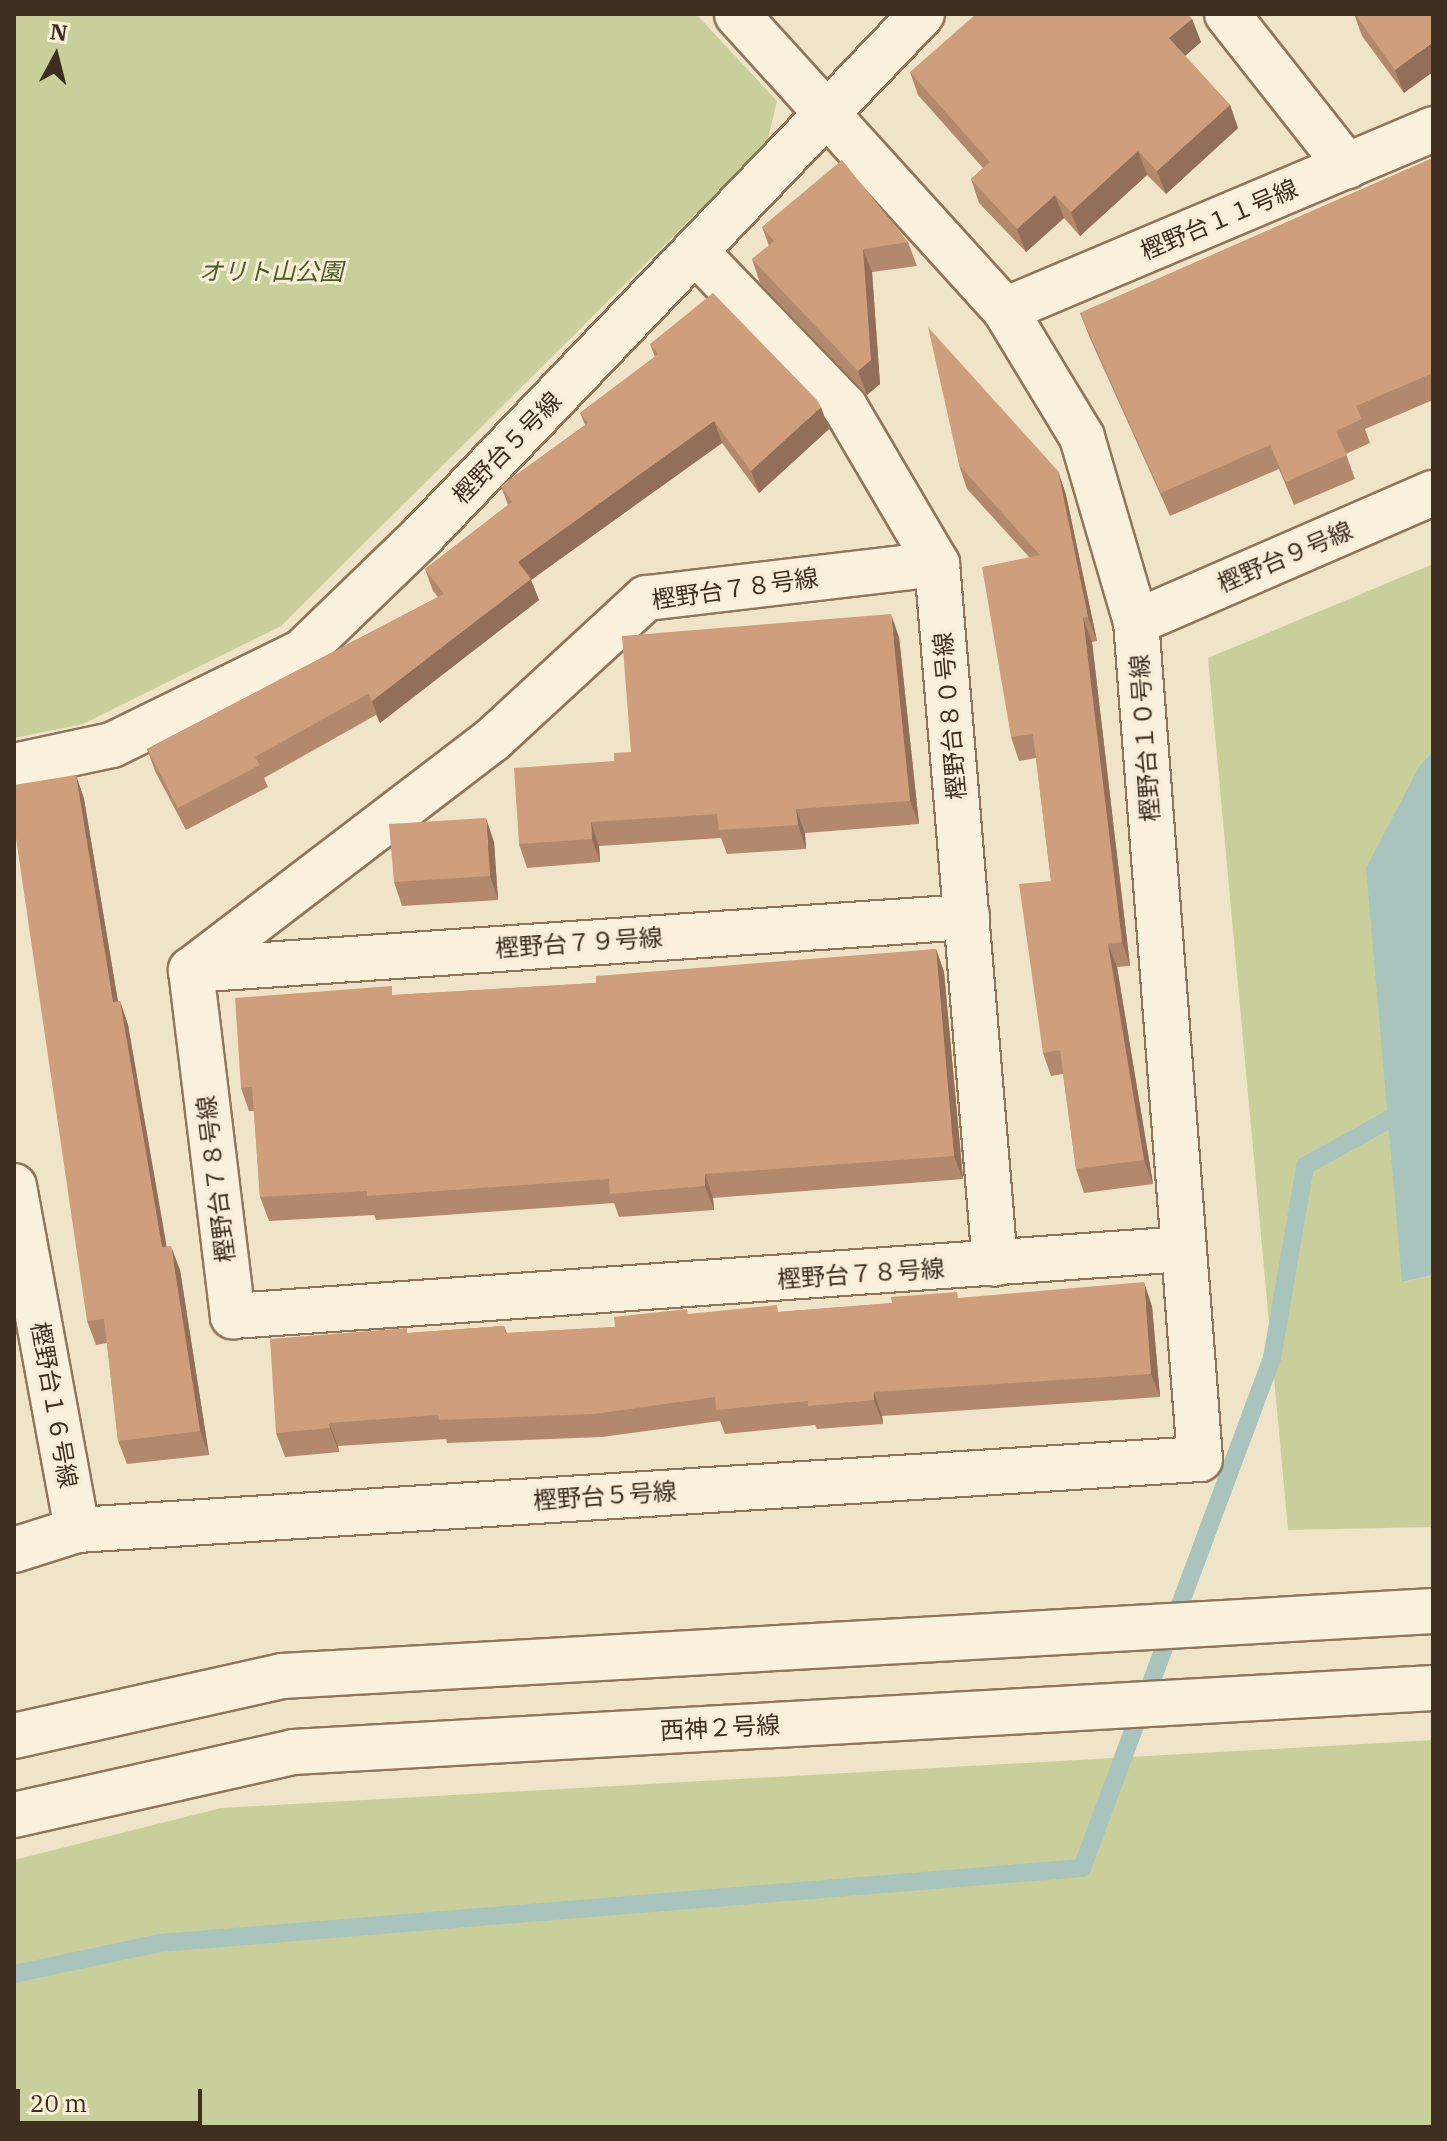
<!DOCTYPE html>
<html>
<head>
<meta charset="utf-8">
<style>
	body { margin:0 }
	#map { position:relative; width:1447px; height:2141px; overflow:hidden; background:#f0e4c8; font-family:"IBM Plex Serif","Noto Sans JP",serif }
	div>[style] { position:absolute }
	.green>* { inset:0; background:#c9cf9b }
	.water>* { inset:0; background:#a9c4bc }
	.stream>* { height:18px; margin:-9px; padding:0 9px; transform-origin:9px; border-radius:9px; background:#a9c4bc }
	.roads { filter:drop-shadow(2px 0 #8d765c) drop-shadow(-2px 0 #8d765c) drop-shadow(0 2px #8d765c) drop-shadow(0 -2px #8d765c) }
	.minor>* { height:44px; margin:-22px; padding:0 22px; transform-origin:22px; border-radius:22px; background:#faf1dc }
	.tertiary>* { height:44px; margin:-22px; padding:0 22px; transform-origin:22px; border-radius:22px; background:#faf1dc }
	.wall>* { inset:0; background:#b2896c }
	.shaded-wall>* { inset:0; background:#916f58 }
	.building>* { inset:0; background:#cf9f7d }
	span { translate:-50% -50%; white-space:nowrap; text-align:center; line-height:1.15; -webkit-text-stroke:6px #f7eed8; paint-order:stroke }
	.street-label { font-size:24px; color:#3d2e20 }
	.park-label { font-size:24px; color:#4d5a26; font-style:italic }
	.frame { position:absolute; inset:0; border:16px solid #3d2e20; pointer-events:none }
	.north { position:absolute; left:16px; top:16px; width:80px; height:80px; -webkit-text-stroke:6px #f7eed8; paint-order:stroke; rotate:7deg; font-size:22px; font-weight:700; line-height:32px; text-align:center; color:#3d2e20 }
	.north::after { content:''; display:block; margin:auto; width:28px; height:36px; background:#3d2e20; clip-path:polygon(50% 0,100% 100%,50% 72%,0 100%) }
	.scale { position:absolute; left:16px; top:2089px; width:186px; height:36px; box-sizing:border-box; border:4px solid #3d2e20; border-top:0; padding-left:10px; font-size:24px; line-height:28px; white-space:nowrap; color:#3d2e20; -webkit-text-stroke:6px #f7eed8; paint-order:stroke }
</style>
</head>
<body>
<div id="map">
	<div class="green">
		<i style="clip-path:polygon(14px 14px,696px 14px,777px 101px,767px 143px,281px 626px,83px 724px,14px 738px)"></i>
		<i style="clip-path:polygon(1433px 564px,1433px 751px,1420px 765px,1403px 1282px,1433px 1275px,1433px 1527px,1288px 1530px,1208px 658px)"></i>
		<i style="clip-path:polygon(1433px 1740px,1433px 2127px,14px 2127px,14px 1860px,221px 1808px)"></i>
	</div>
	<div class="water">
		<i style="clip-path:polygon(1433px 751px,1433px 1275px,1402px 1282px,1366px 868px,1420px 765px)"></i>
	</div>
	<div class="stream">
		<i style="left:14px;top:1974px;width:149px;rotate:-12deg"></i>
		<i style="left:160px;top:1943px;width:925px;rotate:-4.65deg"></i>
		<i style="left:1082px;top:1868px;width:544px;rotate:-69.57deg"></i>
		<i style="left:1272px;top:1358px;width:195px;rotate:-80.2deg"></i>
		<i style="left:1305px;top:1166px;width:146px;rotate:-29deg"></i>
	</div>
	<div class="roads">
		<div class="minor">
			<i style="left:1227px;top:14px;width:194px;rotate:51.7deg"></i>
			<i style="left:695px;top:251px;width:216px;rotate:46.1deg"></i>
			<i style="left:845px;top:407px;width:182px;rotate:59.6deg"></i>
			<i style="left:937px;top:564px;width:702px;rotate:85.26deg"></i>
			<i style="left:1005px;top:310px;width:465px;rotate:-22.9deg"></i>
			<i style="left:937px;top:564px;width:293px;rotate:173.3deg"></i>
			<i style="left:646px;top:598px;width:209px;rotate:137.3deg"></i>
			<i style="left:492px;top:740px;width:379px;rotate:142.6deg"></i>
			<i style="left:191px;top:970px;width:349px;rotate:83.1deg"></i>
			<i style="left:233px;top:1316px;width:953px;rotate:-4.03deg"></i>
			<i style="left:1136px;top:622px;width:324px;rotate:-23.5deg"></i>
			<i style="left:14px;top:766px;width:100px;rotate:-12.1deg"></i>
			<i style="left:112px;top:745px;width:212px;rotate:-26.1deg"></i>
			<i style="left:302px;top:652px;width:170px;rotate:-44deg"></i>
			<i style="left:424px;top:534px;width:720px;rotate:-46.24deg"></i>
			<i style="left:191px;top:970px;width:778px;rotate:-3.91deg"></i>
			<i style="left:14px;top:1186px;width:350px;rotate:79.6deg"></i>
			<i style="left:14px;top:1550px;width:66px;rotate:-17.6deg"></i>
			<i style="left:77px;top:1530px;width:1125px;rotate:-3.62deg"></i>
			<i style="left:1200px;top:1459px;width:839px;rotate:-94.37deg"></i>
			<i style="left:1136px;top:622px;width:193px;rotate:-106.3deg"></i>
			<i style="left:1082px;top:437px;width:149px;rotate:-121.2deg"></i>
			<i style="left:1005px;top:310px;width:399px;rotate:-132.2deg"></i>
		</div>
		<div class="tertiary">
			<i style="left:14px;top:1736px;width:275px;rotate:-12.6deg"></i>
			<i style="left:282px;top:1676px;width:1153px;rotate:-3.23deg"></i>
			<i style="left:14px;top:1815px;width:286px;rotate:-12.7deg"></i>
			<i style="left:293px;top:1752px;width:1142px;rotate:-3.21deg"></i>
		</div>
	</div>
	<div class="wall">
		<i style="clip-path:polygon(1354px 14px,1433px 14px,1404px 93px,1362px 36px)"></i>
		<i style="clip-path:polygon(1192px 19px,1201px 42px,1185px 56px,1230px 105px,1238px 128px,1166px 194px,1147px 175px,1080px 236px,1064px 218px,1026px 252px,979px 203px,971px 179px,983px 168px,918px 95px,910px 72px)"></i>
		<i style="clip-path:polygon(1433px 158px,1433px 400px,1365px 429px,1370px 443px,1346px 454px,1355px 479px,1294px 505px,1279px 469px,1170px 516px,1089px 336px,1080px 313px)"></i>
		<i style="clip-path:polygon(762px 227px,908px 242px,917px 266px,872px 272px,880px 384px,867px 395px,760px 283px,752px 259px,769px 246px)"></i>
		<i style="clip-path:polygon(650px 344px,829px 429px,759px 493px,722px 443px,531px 580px,539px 600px,380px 723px,376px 715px,264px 778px,268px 787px,186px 830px,155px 771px,147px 749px,438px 597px,433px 591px,425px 569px,508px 505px,501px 486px,585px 425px,580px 413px,655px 357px)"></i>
		<i style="clip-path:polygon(959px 465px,1058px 471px,1066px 495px,1097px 641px,1092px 642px,1130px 966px,1117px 967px,1153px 1184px,1084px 1193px,1076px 1169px,1063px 1074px,1051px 1076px,1043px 1053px,1051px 881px,1036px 758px,1019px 761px,1011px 737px,1029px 557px,967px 489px)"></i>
		<i style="clip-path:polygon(899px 637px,919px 824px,805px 833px,806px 849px,727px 854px,721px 838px,599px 846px,600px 862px,527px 868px,519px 844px,614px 761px,631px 752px)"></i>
		<i style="clip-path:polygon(76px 775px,84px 799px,118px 1001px,120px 1001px,128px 1025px,166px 1247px,180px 1270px,209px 1455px,127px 1464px,118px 1441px,107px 1343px,96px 1345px,87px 1321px)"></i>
		<i style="clip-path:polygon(494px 842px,498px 900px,402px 906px,394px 882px)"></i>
		<i style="clip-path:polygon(936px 949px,944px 972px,963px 1179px,713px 1198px,714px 1210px,619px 1217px,614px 1203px,376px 1220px,374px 1215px,269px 1221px,260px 1197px,254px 1111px,249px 1111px,241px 1088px,395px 995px,596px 983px)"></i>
		<i style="clip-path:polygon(959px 1298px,1152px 1306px,1160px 1397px,882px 1416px,883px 1424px,817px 1429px,815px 1425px,725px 1434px,720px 1421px,602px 1437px,447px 1443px,446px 1439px,338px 1446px,339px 1452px,285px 1457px,276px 1433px,409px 1333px,504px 1326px,507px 1333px,615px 1327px,689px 1314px,780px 1312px)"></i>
	</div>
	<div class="shaded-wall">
		<i style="clip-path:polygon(1192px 19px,1201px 42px,1178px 62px,1169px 38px)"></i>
		<i style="clip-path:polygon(1433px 42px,1433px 72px,1404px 93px,1395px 70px)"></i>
		<i style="clip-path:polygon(1230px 105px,1238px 128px,1166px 194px,1157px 171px)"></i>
		<i style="clip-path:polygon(1138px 151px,1147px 175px,1080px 236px,1071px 212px)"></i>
		<i style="clip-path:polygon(1055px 195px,1064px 218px,1026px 252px,1017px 229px)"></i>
		<i style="clip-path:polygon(863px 249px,872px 272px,880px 384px,867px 395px,858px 371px)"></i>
		<i style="clip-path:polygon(821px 407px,829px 429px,759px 493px,751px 471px)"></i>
		<i style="clip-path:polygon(714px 421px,722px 443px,531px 580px,539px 600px,380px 723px,372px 701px,518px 562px)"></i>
		<i style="clip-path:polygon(1058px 471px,1066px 495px,1097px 641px,1088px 617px)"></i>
		<i style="clip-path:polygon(891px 614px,899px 637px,919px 824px,910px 801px)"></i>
		<i style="clip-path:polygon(1083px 618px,1092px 642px,1130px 966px,1122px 942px)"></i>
		<i style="clip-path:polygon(76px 775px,84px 799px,122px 1026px,113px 1002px)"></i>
		<i style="clip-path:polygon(796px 809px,805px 833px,806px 849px,798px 825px)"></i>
		<i style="clip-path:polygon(486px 818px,494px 842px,498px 900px,490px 876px)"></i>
		<i style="clip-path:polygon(591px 822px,599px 846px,600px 862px,592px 839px)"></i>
		<i style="clip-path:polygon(1108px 944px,1117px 967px,1153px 1184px,1144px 1160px)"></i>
		<i style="clip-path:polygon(936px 949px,944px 972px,963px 1179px,954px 1156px)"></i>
		<i style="clip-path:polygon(120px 1001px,128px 1025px,171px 1271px,162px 1247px)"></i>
		<i style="clip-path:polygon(705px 1174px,713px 1198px,714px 1210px,705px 1186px)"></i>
		<i style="clip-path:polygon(171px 1246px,180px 1270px,209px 1455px,200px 1431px)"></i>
		<i style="clip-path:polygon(1144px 1282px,1152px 1306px,1160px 1397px,1151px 1374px)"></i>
		<i style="clip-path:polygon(874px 1392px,882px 1416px,883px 1424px,874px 1400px)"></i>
		<i style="clip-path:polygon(329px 1423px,338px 1446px,339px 1452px,330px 1428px)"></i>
	</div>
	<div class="building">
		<i style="clip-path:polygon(976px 14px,1188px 14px,1192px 19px,1169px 38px,1230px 105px,1157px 171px,1138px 151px,1071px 212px,1055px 195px,1017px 229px,971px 179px,990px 162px,910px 72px)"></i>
		<i style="clip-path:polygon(1355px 14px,1433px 14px,1433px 42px,1395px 70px)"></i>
		<i style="clip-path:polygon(1433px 158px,1433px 373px,1356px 406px,1362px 419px,1336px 431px,1347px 455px,1286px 482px,1270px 445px,1161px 493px,1080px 313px)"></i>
		<i style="clip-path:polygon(842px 160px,908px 242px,863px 249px,871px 360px,858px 371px,752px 259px,774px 241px,762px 227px)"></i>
		<i style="clip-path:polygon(713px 293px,817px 400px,821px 407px,751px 471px,714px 421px,518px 562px,531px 579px,372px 701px,368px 694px,255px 757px,260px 765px,178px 808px,147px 749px,444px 594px,425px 569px,512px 502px,501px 486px,588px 423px,580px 413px,658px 354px,650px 344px)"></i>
		<i style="clip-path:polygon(928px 327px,1058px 471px,1088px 617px,1083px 618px,1122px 942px,1108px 944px,1144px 1160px,1076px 1169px,1060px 1050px,1043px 1053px,1019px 884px,1051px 881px,1033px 734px,1011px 737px,982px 567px,1040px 555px,959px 465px)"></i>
		<i style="clip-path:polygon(891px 614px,910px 801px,796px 809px,798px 825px,719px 830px,717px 814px,591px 822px,592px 839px,519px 844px,514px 768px,614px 761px,614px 753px,631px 752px,622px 636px)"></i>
		<i style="clip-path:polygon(76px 775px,113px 1002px,120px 1001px,162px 1247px,171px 1246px,200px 1431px,118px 1441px,104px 1319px,87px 1321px,14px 825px,14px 785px)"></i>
		<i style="clip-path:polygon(486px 818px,490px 876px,394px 882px,389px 824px)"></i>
		<i style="clip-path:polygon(936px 949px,954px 1156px,705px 1174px,705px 1186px,610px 1194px,609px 1179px,367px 1196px,367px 1191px,260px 1197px,252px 1087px,241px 1088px,235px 998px,392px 986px,392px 995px,596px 983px,596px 976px)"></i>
		<i style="clip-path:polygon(1144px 1282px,1151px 1374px,874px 1392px,874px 1400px,808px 1406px,808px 1401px,716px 1410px,715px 1397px,594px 1414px,439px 1420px,438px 1415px,329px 1423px,330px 1428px,276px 1433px,270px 1339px,407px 1328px,407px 1333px,504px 1326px,505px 1333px,615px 1327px,614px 1317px,687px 1309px,688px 1314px,777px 1305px,778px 1312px,892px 1303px,891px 1297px,957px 1292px,958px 1298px)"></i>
	</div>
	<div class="street-label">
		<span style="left:1219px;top:220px;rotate:-23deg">樫野台１１号線</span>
		<span style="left:507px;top:448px;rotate:-46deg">樫野台５号線</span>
		<span style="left:1285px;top:557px;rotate:-23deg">樫野台９号線</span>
		<span style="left:735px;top:589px;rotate:-8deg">樫野台７８号線</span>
		<span style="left:950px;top:716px;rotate:-95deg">樫野台８０号線</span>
		<span style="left:1145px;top:738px;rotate:-94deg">樫野台１０号線</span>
		<span style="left:579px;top:943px;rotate:-4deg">樫野台７９号線</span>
		<span style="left:216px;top:1179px;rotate:-97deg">樫野台７８号線</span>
		<span style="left:861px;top:1274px;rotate:-4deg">樫野台７８号線</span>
		<span style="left:54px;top:1405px;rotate:80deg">樫野台１６号線</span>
		<span style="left:605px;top:1496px;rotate:-4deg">樫野台５号線</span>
		<span style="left:720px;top:1728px;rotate:-3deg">西神２号線</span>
	</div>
	<div class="park-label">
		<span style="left:271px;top:272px">オリト山公園</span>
	</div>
	<div class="frame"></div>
	<div class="north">N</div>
	<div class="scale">20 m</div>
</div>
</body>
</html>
